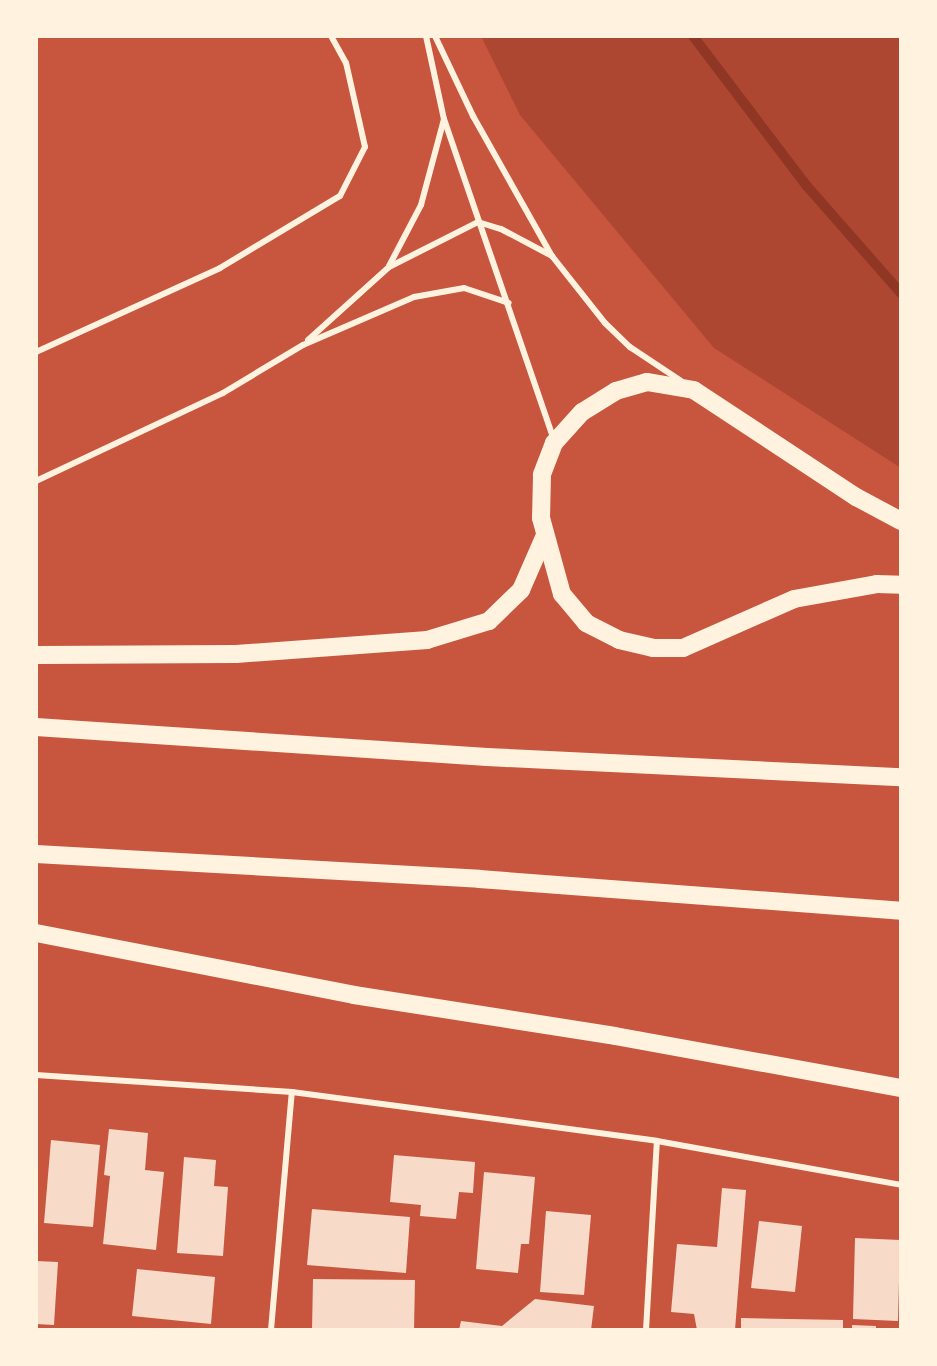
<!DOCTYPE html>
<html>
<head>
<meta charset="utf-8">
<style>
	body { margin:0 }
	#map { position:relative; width:937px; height:1366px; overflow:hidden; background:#c8553d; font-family:"Work Sans",sans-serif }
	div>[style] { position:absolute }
	.green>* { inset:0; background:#ae4732 }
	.stream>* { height:10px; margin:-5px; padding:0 5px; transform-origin:5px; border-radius:5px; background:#8f3625 }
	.building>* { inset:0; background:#f7dbc8 }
	.minor>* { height:6px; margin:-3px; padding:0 3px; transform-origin:3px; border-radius:3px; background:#fff3e0 }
	.motorway>* { height:18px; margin:-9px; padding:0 9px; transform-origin:9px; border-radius:9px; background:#fff3e0 }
	span { translate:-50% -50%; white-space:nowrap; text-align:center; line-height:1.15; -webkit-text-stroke:6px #fff3e0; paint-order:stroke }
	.frame { position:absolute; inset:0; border:38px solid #fff3e0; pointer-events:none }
</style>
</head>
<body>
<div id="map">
	<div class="green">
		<i style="clip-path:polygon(481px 36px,901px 36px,901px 468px,714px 348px,520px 115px)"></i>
	</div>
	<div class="stream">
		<i style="left:693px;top:36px;width:187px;rotate:52.8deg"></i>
		<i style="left:806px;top:185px;width:144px;rotate:48.7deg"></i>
	</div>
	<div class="building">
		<i style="clip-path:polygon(109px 1129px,148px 1133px,145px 1170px,164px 1172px,156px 1250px,103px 1244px,110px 1176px,104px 1175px)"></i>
		<i style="clip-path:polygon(51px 1140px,100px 1145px,93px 1227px,44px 1223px)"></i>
		<i style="clip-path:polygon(394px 1155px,475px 1162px,473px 1193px,459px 1192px,456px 1219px,420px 1216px,421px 1205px,390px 1202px)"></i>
		<i style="clip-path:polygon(184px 1157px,216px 1160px,214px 1186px,228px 1187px,223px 1256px,177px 1253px)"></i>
		<i style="clip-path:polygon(484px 1172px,535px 1177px,529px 1244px,521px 1244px,518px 1273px,476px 1269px)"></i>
		<i style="clip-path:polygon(722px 1188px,746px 1190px,735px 1330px,697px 1330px,694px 1314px,671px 1312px,677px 1244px,717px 1247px)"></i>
		<i style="clip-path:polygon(312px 1209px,410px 1217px,406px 1273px,307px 1265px)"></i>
		<i style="clip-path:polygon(546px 1211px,591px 1215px,584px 1295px,540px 1292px)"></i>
		<i style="clip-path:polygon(759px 1221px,802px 1226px,795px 1292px,751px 1288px)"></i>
		<i style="clip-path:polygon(855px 1238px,900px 1240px,898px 1321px,853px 1319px)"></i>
		<i style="clip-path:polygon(36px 1261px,58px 1262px,54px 1325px,36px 1324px)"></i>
		<i style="clip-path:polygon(137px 1269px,215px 1277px,211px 1324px,132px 1316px)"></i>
		<i style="clip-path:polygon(313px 1279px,415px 1280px,414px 1330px,312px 1330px)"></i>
		<i style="clip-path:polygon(535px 1299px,594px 1306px,591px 1330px,459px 1330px,461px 1321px,502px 1326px)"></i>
		<i style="clip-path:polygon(741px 1318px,843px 1320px,843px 1330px,741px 1330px)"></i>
		<i style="clip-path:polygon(852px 1325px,876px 1326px,876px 1330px,852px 1330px)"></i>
	</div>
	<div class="minor">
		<i style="left:426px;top:36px;width:85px;rotate:77.8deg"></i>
		<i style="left:444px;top:119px;width:337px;rotate:71.1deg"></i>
		<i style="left:435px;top:36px;width:89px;rotate:64.6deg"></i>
		<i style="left:473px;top:116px;width:161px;rotate:60.6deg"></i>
		<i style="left:552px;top:256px;width:85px;rotate:51.7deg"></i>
		<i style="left:605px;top:323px;width:35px;rotate:44deg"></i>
		<i style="left:630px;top:347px;width:61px;rotate:33.7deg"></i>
		<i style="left:389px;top:266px;width:69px;rotate:-62.3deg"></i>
		<i style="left:421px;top:205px;width:89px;rotate:-75deg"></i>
		<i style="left:308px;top:340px;width:109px;rotate:-42deg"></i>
		<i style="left:389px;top:267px;width:100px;rotate:-26.8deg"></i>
		<i style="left:478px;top:222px;width:24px;rotate:17deg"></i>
		<i style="left:501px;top:229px;width:58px;rotate:27.9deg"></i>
		<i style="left:36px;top:352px;width:202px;rotate:-24.5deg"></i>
		<i style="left:220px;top:268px;width:140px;rotate:-31deg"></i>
		<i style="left:340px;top:196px;width:55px;rotate:-63deg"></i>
		<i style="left:365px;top:147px;width:86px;rotate:-102.7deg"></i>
		<i style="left:346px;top:63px;width:31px;rotate:-119deg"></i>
		<i style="left:36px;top:481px;width:207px;rotate:-25.2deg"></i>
		<i style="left:223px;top:393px;width:93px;rotate:-31deg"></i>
		<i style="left:303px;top:345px;width:121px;rotate:-23.4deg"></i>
		<i style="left:414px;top:297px;width:51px;rotate:-10.2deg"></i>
		<i style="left:464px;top:288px;width:47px;rotate:18.4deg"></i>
		<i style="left:36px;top:1075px;width:257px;rotate:3.8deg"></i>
		<i style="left:292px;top:1092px;width:368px;rotate:7.6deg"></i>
		<i style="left:657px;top:1141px;width:248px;rotate:10.2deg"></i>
		<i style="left:271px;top:1330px;width:239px;rotate:-85deg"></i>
		<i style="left:646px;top:1330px;width:189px;rotate:-86.7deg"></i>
	</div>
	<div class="motorway">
		<i style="left:901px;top:521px;width:51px;rotate:-151.9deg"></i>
		<i style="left:856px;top:497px;width:194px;rotate:-146.6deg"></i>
		<i style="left:694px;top:390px;width:48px;rotate:-170.3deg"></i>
		<i style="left:647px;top:382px;width:32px;rotate:164deg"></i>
		<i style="left:616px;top:391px;width:40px;rotate:148deg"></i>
		<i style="left:582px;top:412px;width:42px;rotate:132.1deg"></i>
		<i style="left:554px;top:443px;width:34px;rotate:111deg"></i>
		<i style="left:542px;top:475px;width:43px;rotate:91.3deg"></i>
		<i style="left:541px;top:518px;width:79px;rotate:74.6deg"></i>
		<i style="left:562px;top:594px;width:38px;rotate:50deg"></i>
		<i style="left:586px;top:623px;width:37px;rotate:27deg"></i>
		<i style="left:619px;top:640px;width:35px;rotate:13deg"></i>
		<i style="left:653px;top:648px;width:30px"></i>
		<i style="left:683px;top:648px;width:121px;rotate:-23.8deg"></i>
		<i style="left:794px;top:599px;width:84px;rotate:-10.2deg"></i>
		<i style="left:877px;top:584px;width:24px;rotate:2deg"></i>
		<i style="left:36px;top:655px;width:200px;rotate:-0.3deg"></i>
		<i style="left:236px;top:654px;width:192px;rotate:-4.2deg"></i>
		<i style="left:427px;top:640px;width:65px;rotate:-17deg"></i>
		<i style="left:489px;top:621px;width:45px;rotate:-44.1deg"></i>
		<i style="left:521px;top:590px;width:60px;rotate:-66.4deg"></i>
		<i style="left:36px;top:727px;width:452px;rotate:3.8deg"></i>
		<i style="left:487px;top:757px;width:414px;rotate:2.8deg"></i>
		<i style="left:36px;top:854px;width:444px;rotate:3.2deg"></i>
		<i style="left:479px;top:879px;width:423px;rotate:4.3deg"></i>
		<i style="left:36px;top:933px;width:324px;rotate:11deg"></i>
		<i style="left:354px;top:995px;width:264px;rotate:8.9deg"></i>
		<i style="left:615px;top:1036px;width:291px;rotate:10.3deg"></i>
	</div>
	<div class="frame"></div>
</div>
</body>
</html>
